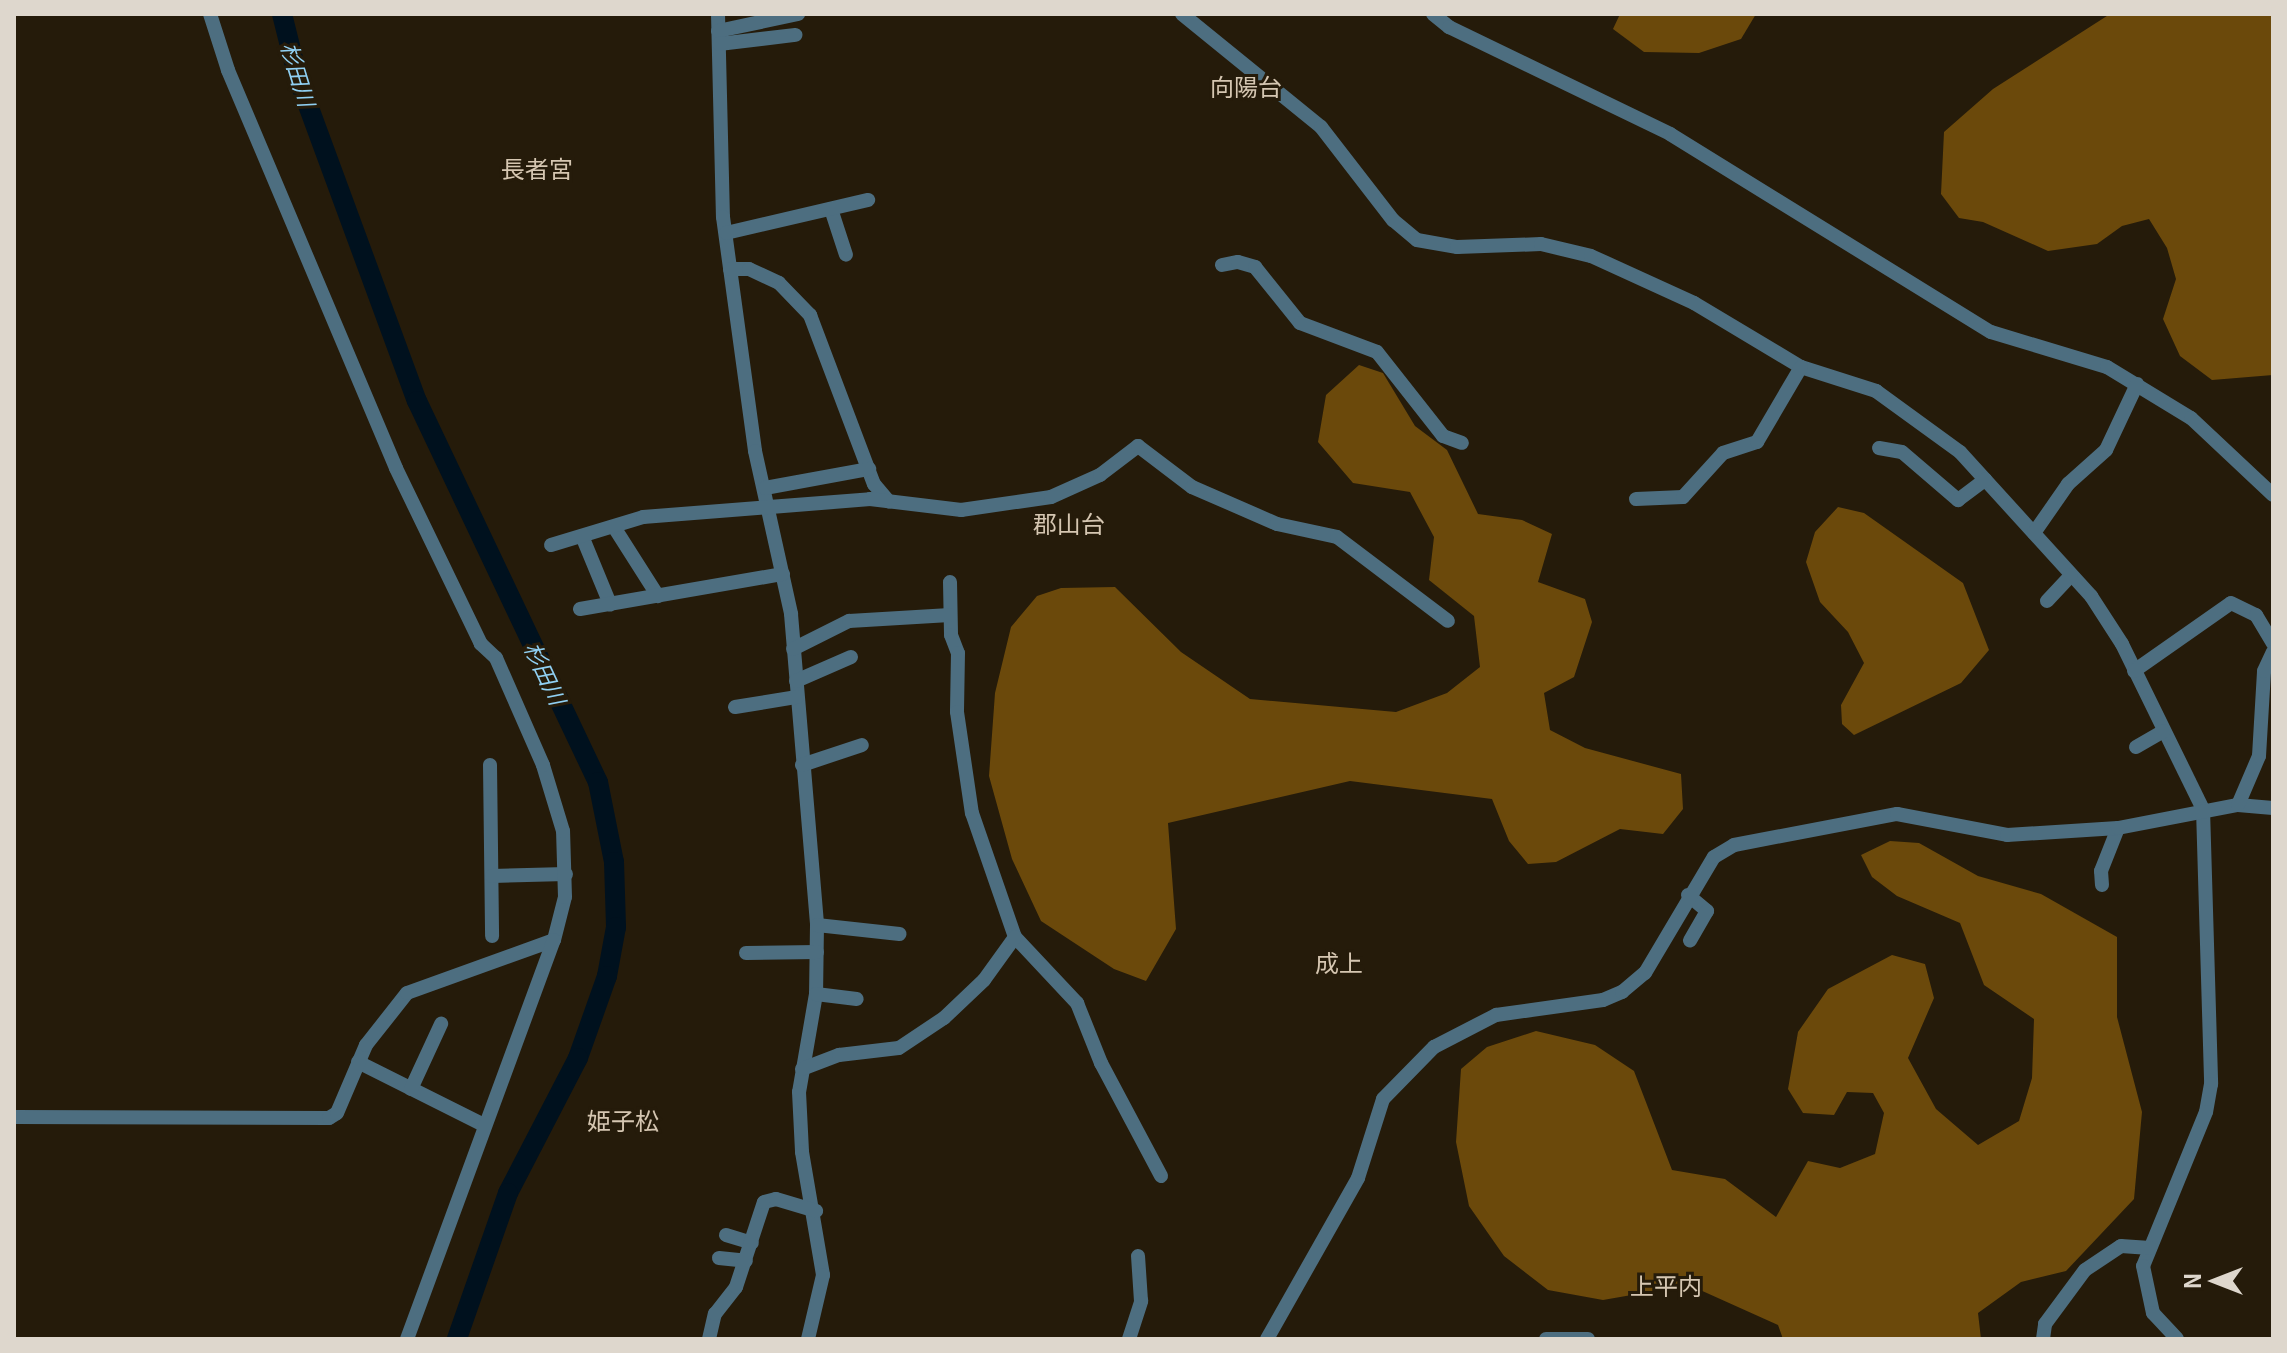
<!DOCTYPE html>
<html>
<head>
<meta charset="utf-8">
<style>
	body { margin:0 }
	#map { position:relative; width:2287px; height:1353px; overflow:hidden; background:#251b0a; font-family:Georgia,"Noto Sans JP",serif }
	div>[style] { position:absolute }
	.forest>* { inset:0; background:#6b490b }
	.river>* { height:20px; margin:-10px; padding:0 10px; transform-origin:10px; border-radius:10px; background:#00111e }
	.minor>* { height:14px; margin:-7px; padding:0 7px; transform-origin:7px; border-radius:7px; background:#4d6e80 }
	span { translate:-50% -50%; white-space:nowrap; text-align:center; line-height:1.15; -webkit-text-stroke:6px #251b0a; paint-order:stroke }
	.water-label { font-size:22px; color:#90d0f3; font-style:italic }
	.quarter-label { font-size:24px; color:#d5c6b1 }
	.frame { position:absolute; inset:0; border:16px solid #ded7cd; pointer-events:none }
	.north { position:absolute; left:2175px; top:1241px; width:80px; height:80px; -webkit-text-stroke:6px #251b0a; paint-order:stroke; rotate:270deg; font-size:22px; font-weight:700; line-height:32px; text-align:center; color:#ded7cd }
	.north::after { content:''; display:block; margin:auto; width:28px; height:36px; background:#ded7cd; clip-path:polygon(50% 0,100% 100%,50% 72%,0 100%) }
</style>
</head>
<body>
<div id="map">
	<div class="forest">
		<i style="clip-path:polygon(1620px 14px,1756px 14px,1741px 39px,1699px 53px,1644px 52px,1613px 29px)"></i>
		<i style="clip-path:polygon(2110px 14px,2273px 14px,2273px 375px,2212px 380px,2180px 356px,2163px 319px,2176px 279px,2167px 248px,2149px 219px,2122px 226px,2097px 244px,2048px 251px,1983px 222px,1959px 218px,1941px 194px,1944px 132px,1993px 89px)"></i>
		<i style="clip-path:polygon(1359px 365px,1383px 373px,1415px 426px,1447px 450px,1478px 514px,1522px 520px,1552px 534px,1538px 582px,1585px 599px,1592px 622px,1574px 677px,1544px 693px,1550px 730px,1585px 748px,1681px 774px,1683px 809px,1663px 834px,1620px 829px,1556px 862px,1528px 864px,1509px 841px,1492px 799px,1350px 781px,1168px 823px,1176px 929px,1146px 981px,1114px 969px,1041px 921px,1012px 859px,989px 776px,995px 693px,1011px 627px,1037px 596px,1061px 588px,1115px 587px,1181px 652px,1250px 699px,1396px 712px,1447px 693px,1480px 667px,1474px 616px,1429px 580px,1434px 537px,1410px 492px,1353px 483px,1318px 442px,1326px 395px)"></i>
		<i style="clip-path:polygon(1838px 507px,1864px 513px,1963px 583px,1989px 650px,1961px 683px,1854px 735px,1842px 724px,1841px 705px,1864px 663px,1848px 632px,1820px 602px,1806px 562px,1815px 532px)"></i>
		<i style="clip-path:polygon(1890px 841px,1919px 843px,1978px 876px,2041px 894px,2117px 937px,2117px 1017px,2142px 1112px,2134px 1199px,2066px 1271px,2021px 1282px,1978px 1313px,1981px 1339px,1783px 1339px,1778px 1325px,1689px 1285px,1603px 1300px,1548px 1290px,1504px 1256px,1469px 1206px,1456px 1142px,1461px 1069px,1487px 1047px,1536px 1031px,1595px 1045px,1634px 1071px,1672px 1170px,1725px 1179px,1776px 1217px,1808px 1161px,1840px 1168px,1875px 1154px,1884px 1113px,1873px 1093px,1847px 1092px,1834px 1115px,1803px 1113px,1788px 1089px,1798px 1032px,1828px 989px,1892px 955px,1925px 964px,1934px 998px,1908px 1058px,1936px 1109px,1978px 1145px,2019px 1121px,2032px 1078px,2034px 1019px,1984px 985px,1960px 923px,1897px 896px,1872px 877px,1861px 855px)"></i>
	</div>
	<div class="river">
		<i style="left:282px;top:14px;width:66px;rotate:76deg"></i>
		<i style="left:298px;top:78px;width:344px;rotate:69.8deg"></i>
		<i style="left:417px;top:401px;width:422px;rotate:64.6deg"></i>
		<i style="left:598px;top:782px;width:82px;rotate:78.7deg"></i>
		<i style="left:614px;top:862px;width:65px;rotate:88.2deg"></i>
		<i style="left:616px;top:927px;width:50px;rotate:100.4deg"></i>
		<i style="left:607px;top:976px;width:87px;rotate:109.5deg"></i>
		<i style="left:578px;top:1058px;width:152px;rotate:117.4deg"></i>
		<i style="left:508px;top:1193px;width:155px;rotate:109.3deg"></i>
	</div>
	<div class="minor">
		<i style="left:718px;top:14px;width:203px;rotate:88.6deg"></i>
		<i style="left:723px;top:217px;width:236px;rotate:82.2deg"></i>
		<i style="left:755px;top:451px;width:167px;rotate:77.5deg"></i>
		<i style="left:791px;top:614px;width:312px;rotate:85.2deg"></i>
		<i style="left:817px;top:925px;width:69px;rotate:90.8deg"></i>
		<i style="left:816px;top:994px;width:99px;rotate:99.8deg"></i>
		<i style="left:799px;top:1092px;width:60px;rotate:87.1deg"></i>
		<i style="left:802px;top:1152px;width:125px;rotate:80.3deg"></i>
		<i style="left:823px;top:1275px;width:66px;rotate:103.2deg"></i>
		<i style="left:1182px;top:14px;width:179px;rotate:39.1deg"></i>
		<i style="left:1321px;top:127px;width:118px;rotate:52.3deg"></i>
		<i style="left:1393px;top:220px;width:31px;rotate:40deg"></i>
		<i style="left:1417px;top:240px;width:41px;rotate:9.9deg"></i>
		<i style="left:1457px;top:247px;width:84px;rotate:-2deg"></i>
		<i style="left:1541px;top:244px;width:51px;rotate:13.5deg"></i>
		<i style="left:1591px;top:256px;width:113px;rotate:24.5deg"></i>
		<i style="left:1694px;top:303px;width:125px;rotate:30.9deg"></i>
		<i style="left:1801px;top:367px;width:79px;rotate:17.7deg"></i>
		<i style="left:1876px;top:391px;width:104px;rotate:36deg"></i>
		<i style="left:1960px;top:452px;width:195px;rotate:47.7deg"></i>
		<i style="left:2091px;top:596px;width:57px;rotate:57.1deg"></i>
		<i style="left:2122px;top:644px;width:184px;rotate:63.9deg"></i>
		<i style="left:2203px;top:809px;width:275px;rotate:88.3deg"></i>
		<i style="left:2211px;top:1084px;width:28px;rotate:100deg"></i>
		<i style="left:2206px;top:1112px;width:166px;rotate:112.2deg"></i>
		<i style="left:2143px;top:1266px;width:48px;rotate:78deg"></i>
		<i style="left:2153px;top:1313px;width:35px;rotate:47deg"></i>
		<i style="left:1433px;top:14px;width:21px;rotate:39deg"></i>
		<i style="left:1449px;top:27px;width:246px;rotate:25.8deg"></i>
		<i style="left:1670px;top:134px;width:377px;rotate:31.7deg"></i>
		<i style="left:1991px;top:332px;width:121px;rotate:16.8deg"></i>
		<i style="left:2107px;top:367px;width:98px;rotate:31.3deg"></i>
		<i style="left:2191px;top:418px;width:112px;rotate:43.2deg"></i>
		<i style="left:718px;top:31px;width:82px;rotate:-12deg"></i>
		<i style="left:719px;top:44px;width:77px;rotate:-6.8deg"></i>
		<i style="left:831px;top:209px;width:48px;rotate:71.9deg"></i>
		<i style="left:726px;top:233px;width:146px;rotate:-13.1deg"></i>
		<i style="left:1222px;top:265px;width:16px;rotate:-11deg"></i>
		<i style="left:1238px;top:262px;width:18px;rotate:16deg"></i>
		<i style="left:1255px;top:267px;width:72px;rotate:51.2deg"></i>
		<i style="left:1300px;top:323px;width:82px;rotate:20.6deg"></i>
		<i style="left:1377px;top:352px;width:107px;rotate:51.8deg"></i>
		<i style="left:1443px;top:436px;width:20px;rotate:20deg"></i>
		<i style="left:730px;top:269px;width:19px"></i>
		<i style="left:749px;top:269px;width:33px;rotate:25deg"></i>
		<i style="left:779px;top:283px;width:45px;rotate:45.9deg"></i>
		<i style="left:810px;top:315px;width:181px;rotate:69.3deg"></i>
		<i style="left:874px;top:484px;width:23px;rotate:50deg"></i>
		<i style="left:1879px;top:448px;width:23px;rotate:10deg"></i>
		<i style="left:1902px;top:452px;width:74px;rotate:40.6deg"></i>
		<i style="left:1958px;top:500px;width:34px;rotate:-37deg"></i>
		<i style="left:765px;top:488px;width:106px;rotate:-10.4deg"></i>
		<i style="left:1636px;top:499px;width:47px;rotate:-2.4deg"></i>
		<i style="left:1683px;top:497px;width:59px;rotate:-47.7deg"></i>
		<i style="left:1723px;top:453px;width:36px;rotate:-18deg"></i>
		<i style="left:1757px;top:442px;width:87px;rotate:-59.6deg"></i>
		<i style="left:614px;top:527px;width:82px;rotate:57.5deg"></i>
		<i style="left:2034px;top:533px;width:60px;rotate:-55.2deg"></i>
		<i style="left:2068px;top:484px;width:51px;rotate:-41.8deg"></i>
		<i style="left:2106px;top:450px;width:73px;rotate:-64.8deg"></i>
		<i style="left:582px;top:536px;width:74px;rotate:67.6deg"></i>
		<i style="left:551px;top:545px;width:96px;rotate:-16.9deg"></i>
		<i style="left:643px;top:517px;width:228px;rotate:-4.5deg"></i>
		<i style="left:870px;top:499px;width:92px;rotate:6.9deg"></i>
		<i style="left:961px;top:510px;width:91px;rotate:-8.2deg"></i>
		<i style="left:1051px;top:497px;width:54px;rotate:-24.2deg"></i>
		<i style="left:1100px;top:475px;width:48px;rotate:-37.3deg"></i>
		<i style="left:1138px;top:446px;width:68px;rotate:37.2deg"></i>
		<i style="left:1192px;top:487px;width:93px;rotate:23.5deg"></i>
		<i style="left:1277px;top:524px;width:61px;rotate:12.2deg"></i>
		<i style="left:1337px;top:537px;width:139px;rotate:37.1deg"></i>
		<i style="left:950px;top:582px;width:53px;rotate:88.9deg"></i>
		<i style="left:951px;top:635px;width:19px;rotate:69deg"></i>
		<i style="left:958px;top:653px;width:59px;rotate:91deg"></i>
		<i style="left:957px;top:712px;width:102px;rotate:81.6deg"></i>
		<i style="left:972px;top:813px;width:131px;rotate:70.9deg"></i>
		<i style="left:1015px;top:937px;width:91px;rotate:46.8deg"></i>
		<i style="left:1077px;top:1003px;width:65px;rotate:68.2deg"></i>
		<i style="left:1101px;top:1063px;width:128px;rotate:62deg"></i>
		<i style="left:2047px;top:601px;width:35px;rotate:-47deg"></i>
		<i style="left:580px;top:609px;width:206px;rotate:-9.8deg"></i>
		<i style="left:793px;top:649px;width:63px;rotate:-26.6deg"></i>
		<i style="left:849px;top:621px;width:101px;rotate:-3.4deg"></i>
		<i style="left:2134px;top:671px;width:118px;rotate:-35deg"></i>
		<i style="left:2231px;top:603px;width:28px;rotate:26deg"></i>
		<i style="left:2256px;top:615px;width:33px;rotate:59deg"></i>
		<i style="left:796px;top:681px;width:60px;rotate:-23.6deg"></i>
		<i style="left:735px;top:707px;width:63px;rotate:-9.2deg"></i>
		<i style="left:2136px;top:747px;width:32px;rotate:-30deg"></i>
		<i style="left:490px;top:765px;width:171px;rotate:89.3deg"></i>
		<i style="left:802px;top:765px;width:63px;rotate:-18.4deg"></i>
		<i style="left:2238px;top:805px;width:35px;rotate:5deg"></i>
		<i style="left:492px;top:876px;width:74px;rotate:-1.5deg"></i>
		<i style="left:2102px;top:885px;width:14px;rotate:-94deg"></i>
		<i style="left:2101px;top:871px;width:46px;rotate:-68.4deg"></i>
		<i style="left:1688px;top:895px;width:25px;rotate:40deg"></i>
		<i style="left:1707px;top:911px;width:34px;rotate:120deg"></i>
		<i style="left:817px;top:925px;width:83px;rotate:6.2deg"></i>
		<i style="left:746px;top:953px;width:71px;rotate:-0.8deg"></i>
		<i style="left:816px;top:994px;width:41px;rotate:7deg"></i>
		<i style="left:358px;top:1062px;width:141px;rotate:26.6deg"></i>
		<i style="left:802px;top:1069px;width:40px;rotate:-21deg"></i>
		<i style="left:839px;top:1055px;width:60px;rotate:-6.7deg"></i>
		<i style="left:899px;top:1048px;width:54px;rotate:-33.7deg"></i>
		<i style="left:944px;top:1018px;width:55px;rotate:-43.5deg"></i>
		<i style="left:984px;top:980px;width:53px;rotate:-54.2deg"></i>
		<i style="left:411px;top:1089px;width:72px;rotate:-65.2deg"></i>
		<i style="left:14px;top:1117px;width:315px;rotate:0.2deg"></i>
		<i style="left:329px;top:1118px;width:9px;rotate:-32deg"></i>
		<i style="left:337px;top:1113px;width:74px;rotate:-66.9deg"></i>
		<i style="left:366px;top:1045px;width:66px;rotate:-51.7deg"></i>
		<i style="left:407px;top:993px;width:156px;rotate:-19.8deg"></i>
		<i style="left:554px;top:940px;width:44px;rotate:-75.7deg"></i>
		<i style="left:565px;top:897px;width:66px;rotate:-91.7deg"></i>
		<i style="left:563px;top:831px;width:69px;rotate:-106.9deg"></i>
		<i style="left:543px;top:765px;width:117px;rotate:-113.7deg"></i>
		<i style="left:496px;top:658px;width:21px;rotate:-137deg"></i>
		<i style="left:481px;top:644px;width:195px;rotate:-115.8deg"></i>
		<i style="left:396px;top:468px;width:432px;rotate:-112.9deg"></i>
		<i style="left:228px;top:70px;width:59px;rotate:-107.8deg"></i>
		<i style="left:726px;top:1235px;width:27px;rotate:17deg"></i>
		<i style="left:719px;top:1258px;width:27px;rotate:6deg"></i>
		<i style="left:407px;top:1339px;width:425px;rotate:-69.8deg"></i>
		<i style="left:709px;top:1339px;width:26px;rotate:-77deg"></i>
		<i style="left:715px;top:1314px;width:34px;rotate:-52deg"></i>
		<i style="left:736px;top:1287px;width:89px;rotate:-71.8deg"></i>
		<i style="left:764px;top:1202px;width:12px;rotate:-14deg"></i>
		<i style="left:776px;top:1199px;width:42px;rotate:16.7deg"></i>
		<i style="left:1129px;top:1339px;width:40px;rotate:-72deg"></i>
		<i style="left:1141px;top:1301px;width:45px;rotate:-93.8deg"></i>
		<i style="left:1267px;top:1339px;width:185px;rotate:-60.5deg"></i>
		<i style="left:1358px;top:1178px;width:83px;rotate:-72.4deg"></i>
		<i style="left:1383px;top:1099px;width:73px;rotate:-45.6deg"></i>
		<i style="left:1434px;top:1047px;width:70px;rotate:-27.3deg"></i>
		<i style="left:1496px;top:1015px;width:108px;rotate:-8deg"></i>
		<i style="left:1603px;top:1000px;width:21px;rotate:-23deg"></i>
		<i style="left:1622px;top:992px;width:30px;rotate:-40deg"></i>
		<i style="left:1645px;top:973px;width:135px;rotate:-59.3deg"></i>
		<i style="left:1714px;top:857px;width:23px;rotate:-31deg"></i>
		<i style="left:1734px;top:845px;width:166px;rotate:-10.8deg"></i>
		<i style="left:1897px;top:814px;width:112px;rotate:10.8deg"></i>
		<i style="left:2007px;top:835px;width:111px;rotate:-3.6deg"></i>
		<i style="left:2118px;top:828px;width:122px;rotate:-10.9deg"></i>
		<i style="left:2238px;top:805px;width:53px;rotate:-66.8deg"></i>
		<i style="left:2259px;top:756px;width:85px;rotate:-86.6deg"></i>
		<i style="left:2264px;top:671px;width:21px;rotate:-65deg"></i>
		<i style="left:1546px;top:1339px;width:42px"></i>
		<i style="left:2043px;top:1339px;width:15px;rotate:-82deg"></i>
		<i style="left:2045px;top:1324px;width:67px;rotate:-53.5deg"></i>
		<i style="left:2085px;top:1270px;width:43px;rotate:-33.7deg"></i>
		<i style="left:2121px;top:1246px;width:29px;rotate:4deg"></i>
	</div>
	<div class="water-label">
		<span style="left:299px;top:74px;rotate:73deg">杉田川</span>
		<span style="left:546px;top:673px;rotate:65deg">杉田川</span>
	</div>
	<div class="quarter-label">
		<span style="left:1246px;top:86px">向陽台</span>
		<span style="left:537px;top:168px">長者宮</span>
		<span style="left:1069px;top:523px">郡山台</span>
		<span style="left:1339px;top:962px">成上</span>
		<span style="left:623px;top:1120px">姫子松</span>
		<span style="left:1666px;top:1285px">上平内</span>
	</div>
	<div class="frame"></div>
	<div class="north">N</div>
</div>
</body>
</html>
